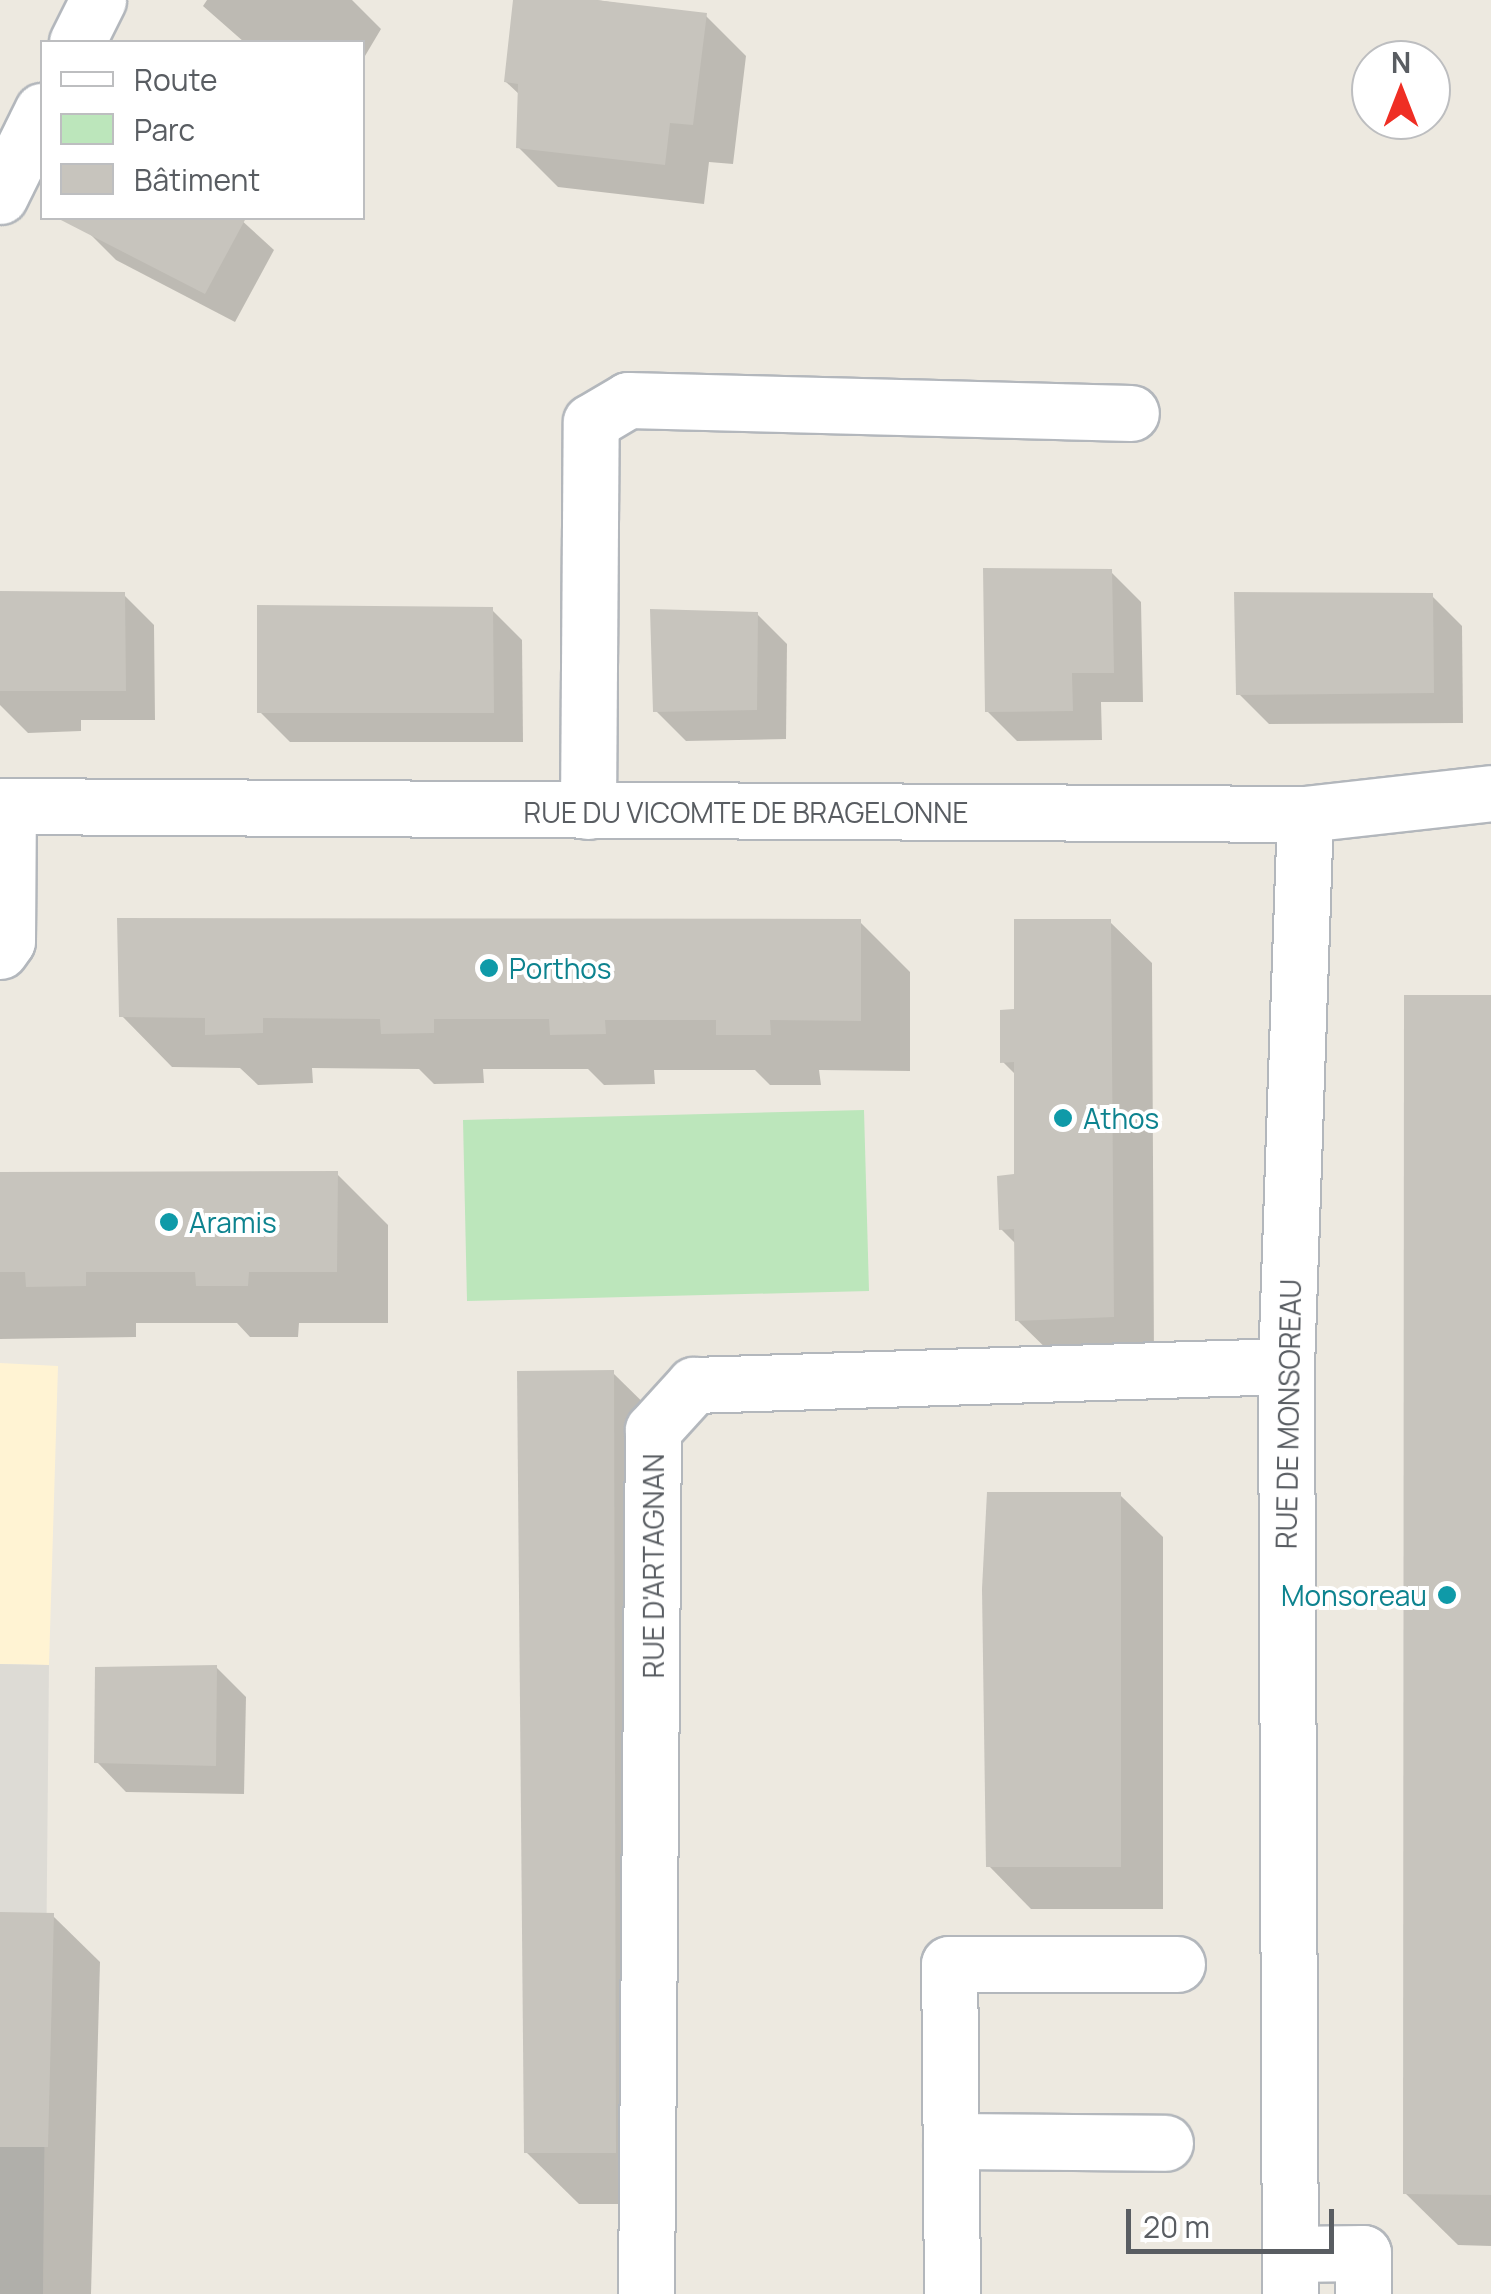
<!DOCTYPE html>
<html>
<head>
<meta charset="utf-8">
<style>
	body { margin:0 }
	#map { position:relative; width:1491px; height:2294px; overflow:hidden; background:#ede9e0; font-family:Manrope,sans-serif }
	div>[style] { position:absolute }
	.commercial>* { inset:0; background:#fff3d3 }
	.industrial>* { inset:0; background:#dddbd5 }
	.green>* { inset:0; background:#bce6bb }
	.shadow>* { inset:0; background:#0003 }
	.building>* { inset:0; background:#c7c4bd }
	.roads { filter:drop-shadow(2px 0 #b3b7bc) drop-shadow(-2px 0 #b3b7bc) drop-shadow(0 2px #b3b7bc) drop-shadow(0 -2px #b3b7bc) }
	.minor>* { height:55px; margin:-27.5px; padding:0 27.5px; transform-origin:27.5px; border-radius:27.5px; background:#fff }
	.dots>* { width:28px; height:28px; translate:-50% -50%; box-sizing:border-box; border:5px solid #fff; border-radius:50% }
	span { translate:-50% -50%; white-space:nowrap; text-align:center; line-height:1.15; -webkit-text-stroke:8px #fff; paint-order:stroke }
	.street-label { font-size:28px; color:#595d62 }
	.culture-label { font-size:28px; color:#0d838f }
	.left { translate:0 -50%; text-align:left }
	.right { translate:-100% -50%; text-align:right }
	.legend { position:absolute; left:40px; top:40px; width:325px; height:180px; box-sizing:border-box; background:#fff; border:2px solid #bdbec0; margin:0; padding:12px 18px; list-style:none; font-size:30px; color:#595d62 }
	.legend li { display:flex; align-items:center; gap:20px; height:50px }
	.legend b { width:50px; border:2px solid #bdbec0 }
	.north { position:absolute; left:1351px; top:40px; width:100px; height:100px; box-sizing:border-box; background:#fff; border:2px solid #bdbec0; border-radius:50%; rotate:0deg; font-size:28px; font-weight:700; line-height:40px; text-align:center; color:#595d62 }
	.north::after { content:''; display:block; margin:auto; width:35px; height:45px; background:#ef2e24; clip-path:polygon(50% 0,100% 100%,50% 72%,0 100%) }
	.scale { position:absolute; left:1126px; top:2209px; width:208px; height:45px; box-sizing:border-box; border:5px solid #595d62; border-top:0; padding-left:12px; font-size:30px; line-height:35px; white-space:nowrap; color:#595d62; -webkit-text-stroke:8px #fff; paint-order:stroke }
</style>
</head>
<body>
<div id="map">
	<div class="commercial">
		<i style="clip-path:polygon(0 1363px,58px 1366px,49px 1665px,0 1664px)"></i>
	</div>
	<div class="industrial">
		<i style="clip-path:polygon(0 1664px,49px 1665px,43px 2294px,0 2294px)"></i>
	</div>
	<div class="green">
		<i style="clip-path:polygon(864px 1110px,869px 1291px,467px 1301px,463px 1120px)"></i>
	</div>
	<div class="shadow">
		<i style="clip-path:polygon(207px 0,352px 0,381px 29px,362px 61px,362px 42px,244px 42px,203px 6px)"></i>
		<i style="clip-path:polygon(516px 0,596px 0,706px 16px,746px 56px,733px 164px,709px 162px,704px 204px,558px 187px,518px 147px,520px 95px,506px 82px)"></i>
		<i style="clip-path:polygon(93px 218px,239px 218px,274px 250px,235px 322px,116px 260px,86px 230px)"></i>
		<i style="clip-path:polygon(1111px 572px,1141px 602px,1143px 702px,1101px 702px,1102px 740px,1017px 741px,987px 711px)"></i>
		<i style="clip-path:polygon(0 594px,124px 595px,154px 625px,155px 720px,81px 720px,81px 731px,28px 733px,0 705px)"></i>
		<i style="clip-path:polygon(1432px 596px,1462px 626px,1463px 723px,1269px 724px,1239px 694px)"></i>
		<i style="clip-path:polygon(492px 610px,522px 640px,523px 742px,290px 742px,260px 712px)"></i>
		<i style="clip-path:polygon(757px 614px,787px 644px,786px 739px,686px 741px,656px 711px)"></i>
		<i style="clip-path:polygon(860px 922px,910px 972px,910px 1071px,819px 1070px,821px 1085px,770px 1085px,755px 1070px,654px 1070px,655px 1084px,604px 1085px,588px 1069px,483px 1069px,484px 1083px,434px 1084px,419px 1069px,312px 1068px,313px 1083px,258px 1085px,240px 1068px,172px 1067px,122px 1016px)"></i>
		<i style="clip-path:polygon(1110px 922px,1152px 963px,1154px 1358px,1059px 1361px,1017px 1320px,1016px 1244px,1001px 1229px,1016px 1177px,1016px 1075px,1003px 1062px,1016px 1011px)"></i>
		<i style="clip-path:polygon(1491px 997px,1491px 2246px,1458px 2245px,1405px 2193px)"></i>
		<i style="clip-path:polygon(337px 1174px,388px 1225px,388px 1323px,299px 1323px,298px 1337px,250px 1337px,237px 1323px,136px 1323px,136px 1337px,0 1339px,0 1175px)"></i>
		<i style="clip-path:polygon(613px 1373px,666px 1425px,667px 2204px,579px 2204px,526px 2152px)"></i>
		<i style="clip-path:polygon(1120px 1495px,1163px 1537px,1163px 1909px,1031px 1909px,989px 1866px)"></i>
		<i style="clip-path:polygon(216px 1667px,246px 1697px,244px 1794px,126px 1792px,97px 1762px)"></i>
		<i style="clip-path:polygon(0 1915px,53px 1916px,100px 1962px,91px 2294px,0 2294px)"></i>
	</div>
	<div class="building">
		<i style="clip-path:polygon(513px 0,596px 0,707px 13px,693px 125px,670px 123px,665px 165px,516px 148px,518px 84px,504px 82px)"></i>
		<i style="clip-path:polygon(57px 218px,246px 218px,205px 294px)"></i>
		<i style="clip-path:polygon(983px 568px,1112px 569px,1114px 673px,1072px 673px,1073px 711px,985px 712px)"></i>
		<i style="clip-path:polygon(0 591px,125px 592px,126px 691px,0 691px)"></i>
		<i style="clip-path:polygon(1234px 592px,1433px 593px,1434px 693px,1236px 695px)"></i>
		<i style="clip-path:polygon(257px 605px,493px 607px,494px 713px,257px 713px)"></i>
		<i style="clip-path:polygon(650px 609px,758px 612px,757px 710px,653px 712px)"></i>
		<i style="clip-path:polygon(117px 918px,861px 919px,861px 1021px,770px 1020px,771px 1035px,716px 1035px,716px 1020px,605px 1020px,606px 1034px,550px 1035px,549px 1019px,434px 1019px,434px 1033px,381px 1034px,380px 1019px,263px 1018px,263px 1033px,205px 1035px,205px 1018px,119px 1017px)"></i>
		<i style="clip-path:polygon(1014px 919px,1111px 919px,1114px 1317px,1015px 1321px,1014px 1229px,999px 1230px,997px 1176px,1014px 1174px,1014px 1062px,1000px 1063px,1000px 1010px,1014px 1009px)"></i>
		<i style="clip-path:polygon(1404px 995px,1491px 995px,1491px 2195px,1403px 2194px)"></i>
		<i style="clip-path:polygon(338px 1171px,337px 1272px,249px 1272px,248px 1286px,196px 1286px,195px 1272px,86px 1272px,86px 1286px,26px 1287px,25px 1272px,0 1272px,0 1172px)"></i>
		<i style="clip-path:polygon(614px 1370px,616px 2153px,524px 2153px,517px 1371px)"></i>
		<i style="clip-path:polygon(987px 1492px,1121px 1492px,1121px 1867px,986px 1867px,982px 1589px)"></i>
		<i style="clip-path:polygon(217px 1665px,216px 1766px,94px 1763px,95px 1667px)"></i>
		<i style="clip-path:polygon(0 1912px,54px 1913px,48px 2147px,0 2147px)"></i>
	</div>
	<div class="roads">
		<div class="minor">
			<i style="left:77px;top:42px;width:47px;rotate:-63.4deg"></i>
			<i style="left:0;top:196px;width:95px;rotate:-63.7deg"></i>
			<i style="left:0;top:806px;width:1305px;rotate:0.35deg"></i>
			<i style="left:1305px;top:814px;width:187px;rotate:-6.4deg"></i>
			<i style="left:588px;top:811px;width:389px;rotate:-89.6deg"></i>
			<i style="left:591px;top:422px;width:43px;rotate:-30.7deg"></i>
			<i style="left:628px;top:400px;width:503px;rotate:1.48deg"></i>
			<i style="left:0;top:951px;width:12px;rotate:-55deg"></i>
			<i style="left:7px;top:941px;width:132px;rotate:-89.6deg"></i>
			<i style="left:951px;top:2141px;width:214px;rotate:0.5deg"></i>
			<i style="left:1291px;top:2254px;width:72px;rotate:-0.8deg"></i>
			<i style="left:1363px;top:2253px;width:41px;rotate:90deg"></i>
			<i style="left:646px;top:2294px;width:864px;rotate:-89.54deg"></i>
			<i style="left:653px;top:1430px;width:61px;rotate:-47.7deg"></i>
			<i style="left:694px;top:1385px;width:592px;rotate:-1.84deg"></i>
			<i style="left:952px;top:2294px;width:330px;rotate:-90.5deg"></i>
			<i style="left:949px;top:1964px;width:228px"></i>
			<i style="left:1290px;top:2294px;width:928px;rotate:-90.25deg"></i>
			<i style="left:1286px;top:1366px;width:552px;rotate:-88.03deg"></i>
		</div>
	</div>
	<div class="dots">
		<i style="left:489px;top:968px;background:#0f9aa8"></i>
		<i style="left:1063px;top:1118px;background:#0f9aa8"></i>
		<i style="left:169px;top:1222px;background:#0f9aa8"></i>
		<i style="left:1447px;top:1595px;background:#0f9aa8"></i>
	</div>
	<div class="street-label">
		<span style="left:746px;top:812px">RUE DU VICOMTE DE BRAGELONNE</span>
		<span style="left:1288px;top:1414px;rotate:-89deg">RUE DE MONSOREAU</span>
		<span style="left:653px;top:1566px;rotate:-90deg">RUE D'ARTAGNAN</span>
	</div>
	<div class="culture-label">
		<span class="left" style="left:509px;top:968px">Porthos</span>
		<span class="left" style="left:1083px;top:1118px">Athos</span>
		<span class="left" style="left:189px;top:1222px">Aramis</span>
		<span class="right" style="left:1427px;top:1595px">Monsoreau</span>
	</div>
	<ul class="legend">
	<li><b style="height:12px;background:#fff"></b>Route</li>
	<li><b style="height:28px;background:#bce6bb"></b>Parc</li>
	<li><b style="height:28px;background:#c7c4bd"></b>Bâtiment</li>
	</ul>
	<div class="north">N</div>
	<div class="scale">20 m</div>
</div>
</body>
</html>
